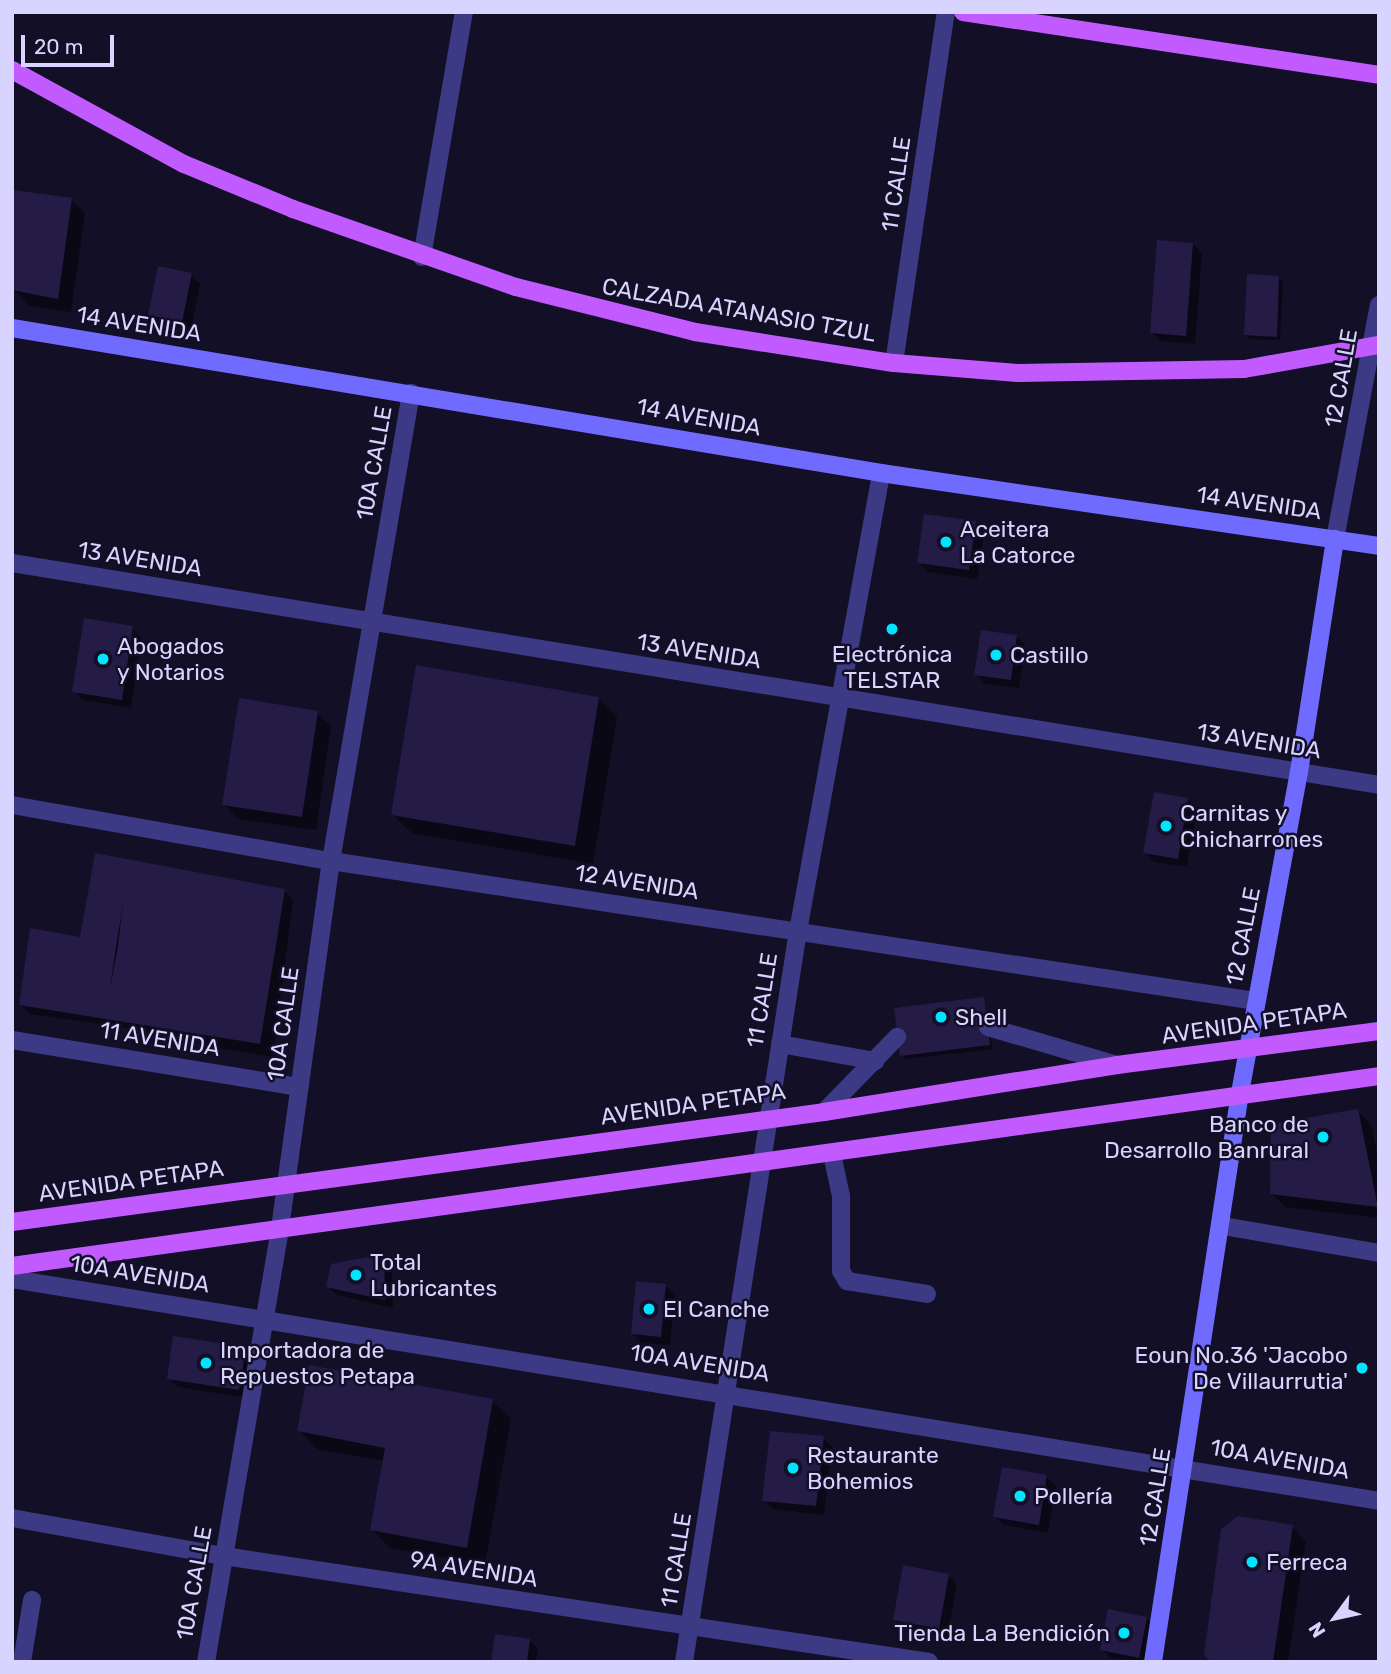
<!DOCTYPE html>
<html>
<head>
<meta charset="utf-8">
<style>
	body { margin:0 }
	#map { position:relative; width:1391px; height:1674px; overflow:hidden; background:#130f26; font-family:Rubik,sans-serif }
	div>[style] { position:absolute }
	.shadow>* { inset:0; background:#0007 }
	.building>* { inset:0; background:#241b47 }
	.lane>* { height:18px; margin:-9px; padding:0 9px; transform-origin:9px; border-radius:9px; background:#3d3a85 }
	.street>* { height:18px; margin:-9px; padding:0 9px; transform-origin:9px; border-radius:9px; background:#3d3a85 }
	.secondary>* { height:18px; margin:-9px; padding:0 9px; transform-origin:9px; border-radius:9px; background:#6f6bff }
	.primary>* { height:18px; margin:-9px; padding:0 9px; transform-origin:9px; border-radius:9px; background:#c25bff }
	.dots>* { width:19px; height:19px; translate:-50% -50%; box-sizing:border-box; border:4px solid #130f26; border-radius:50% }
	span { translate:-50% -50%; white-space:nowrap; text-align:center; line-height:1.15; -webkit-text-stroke:5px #130f26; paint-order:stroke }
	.street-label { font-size:23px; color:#d9d4ff }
	.poi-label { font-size:23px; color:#d9d4ff }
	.left { translate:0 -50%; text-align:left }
	.right { translate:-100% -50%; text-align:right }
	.frame { position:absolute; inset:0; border:14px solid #d9d4ff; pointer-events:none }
	.north { position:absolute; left:1300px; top:1583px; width:70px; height:70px; -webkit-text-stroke:5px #130f26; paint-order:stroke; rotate:237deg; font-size:19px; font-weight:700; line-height:28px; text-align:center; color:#d9d4ff }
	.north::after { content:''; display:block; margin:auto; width:24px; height:32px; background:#d9d4ff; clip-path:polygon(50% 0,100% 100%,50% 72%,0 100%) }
	.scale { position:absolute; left:21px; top:35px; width:93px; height:32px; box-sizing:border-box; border:4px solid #d9d4ff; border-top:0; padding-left:9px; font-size:21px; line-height:24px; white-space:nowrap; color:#d9d4ff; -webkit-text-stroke:5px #130f26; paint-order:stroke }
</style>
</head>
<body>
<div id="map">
	<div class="shadow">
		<i style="clip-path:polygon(15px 192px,71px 200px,85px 213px,71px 312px,30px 306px,12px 288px)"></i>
		<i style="clip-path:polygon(1193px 244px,1202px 253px,1195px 344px,1161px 341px,1152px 332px)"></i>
		<i style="clip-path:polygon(191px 275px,200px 284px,191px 330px,159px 324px,150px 315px)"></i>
		<i style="clip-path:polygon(1278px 278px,1283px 282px,1280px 340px,1250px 339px,1246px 335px)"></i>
		<i style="clip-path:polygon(975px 522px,984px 532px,977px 579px,928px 572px,919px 563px)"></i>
		<i style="clip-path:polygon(132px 628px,141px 637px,131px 708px,83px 700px,74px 691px)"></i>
		<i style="clip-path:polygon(1016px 636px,1025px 645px,1019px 688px,985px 684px,976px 674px)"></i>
		<i style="clip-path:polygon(598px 698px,617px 717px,593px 864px,412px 833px,393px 815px)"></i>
		<i style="clip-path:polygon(317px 713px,331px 726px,316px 830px,238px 819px,224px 805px)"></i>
		<i style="clip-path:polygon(1188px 799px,1197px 809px,1187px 867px,1154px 862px,1145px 853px)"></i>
		<i style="clip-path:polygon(97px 855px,284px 890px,293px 900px,273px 1057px,200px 1045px,192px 1037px,30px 1014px,21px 1005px,81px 939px)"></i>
		<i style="clip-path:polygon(984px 999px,993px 1049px,906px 1059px,902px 1055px)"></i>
		<i style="clip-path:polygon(1358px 1111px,1371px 1125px,1379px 1161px,1379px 1218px,1285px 1207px,1271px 1193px)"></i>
		<i style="clip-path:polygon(383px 1256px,392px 1265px,393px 1308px,337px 1295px,327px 1286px)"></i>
		<i style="clip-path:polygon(666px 1286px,675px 1295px,670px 1345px,642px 1343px,633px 1334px)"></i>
		<i style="clip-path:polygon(245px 1349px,254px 1358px,247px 1398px,178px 1387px,169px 1378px)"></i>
		<i style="clip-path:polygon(492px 1401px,511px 1419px,485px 1565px,390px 1548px,372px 1529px,384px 1461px,317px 1449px,299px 1430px)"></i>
		<i style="clip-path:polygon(823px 1438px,832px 1447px,824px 1515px,773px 1509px,764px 1500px)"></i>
		<i style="clip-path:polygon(1047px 1477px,1056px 1486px,1048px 1533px,1004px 1525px,995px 1516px)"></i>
		<i style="clip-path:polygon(1292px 1527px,1306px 1541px,1288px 1662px,1214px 1662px)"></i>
		<i style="clip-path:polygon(948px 1575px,957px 1584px,947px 1637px,904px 1629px,895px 1620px)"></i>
		<i style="clip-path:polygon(1147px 1619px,1156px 1628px,1149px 1662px,1111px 1658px,1102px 1649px)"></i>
		<i style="clip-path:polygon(529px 1640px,538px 1649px,536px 1662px,493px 1662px)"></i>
	</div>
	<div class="building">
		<i style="clip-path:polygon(13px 190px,72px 198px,58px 299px,12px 290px)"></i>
		<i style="clip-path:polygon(1157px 240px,1193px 243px,1186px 336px,1150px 333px)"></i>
		<i style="clip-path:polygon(158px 266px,192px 273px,182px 322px,148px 315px)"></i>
		<i style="clip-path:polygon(1247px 274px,1279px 276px,1277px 337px,1244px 335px)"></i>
		<i style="clip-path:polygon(924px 514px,976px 521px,969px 570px,917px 563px)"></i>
		<i style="clip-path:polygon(84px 618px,133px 626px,122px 700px,72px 692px)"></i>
		<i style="clip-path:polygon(981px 630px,1017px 635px,1011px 680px,974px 675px)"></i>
		<i style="clip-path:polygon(416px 665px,599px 697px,575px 846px,391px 815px)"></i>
		<i style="clip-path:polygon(239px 698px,318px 711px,302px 817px,222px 805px)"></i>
		<i style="clip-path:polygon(1154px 792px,1188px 798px,1178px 859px,1143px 853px)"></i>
		<i style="clip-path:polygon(evenodd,95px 853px,285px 889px,260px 1044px,19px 1005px,30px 928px,80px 937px,95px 853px,123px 904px,118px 946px,110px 989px,115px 953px,123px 904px)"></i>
		<i style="clip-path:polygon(984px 997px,990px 1045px,900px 1056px,894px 1008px)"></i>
		<i style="clip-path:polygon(1358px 1109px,1378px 1207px,1270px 1194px,1271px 1124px)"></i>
		<i style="clip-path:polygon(384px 1254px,385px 1300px,326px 1287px,331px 1264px)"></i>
		<i style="clip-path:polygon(636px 1281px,666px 1284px,661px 1337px,631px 1334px)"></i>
		<i style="clip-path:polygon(173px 1336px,246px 1347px,239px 1390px,167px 1379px)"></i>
		<i style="clip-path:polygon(309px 1365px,493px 1399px,467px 1548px,370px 1530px,385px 1448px,297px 1431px)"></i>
		<i style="clip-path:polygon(770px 1431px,824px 1436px,816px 1506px,762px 1501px)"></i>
		<i style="clip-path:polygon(1002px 1467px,1047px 1475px,1039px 1525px,993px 1517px)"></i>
		<i style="clip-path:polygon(1238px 1516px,1293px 1525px,1273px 1662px,1212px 1662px,1204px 1655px,1221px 1529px)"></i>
		<i style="clip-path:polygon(903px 1565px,949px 1574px,939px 1629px,893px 1620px)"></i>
		<i style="clip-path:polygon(1108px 1609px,1147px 1617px,1139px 1658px,1100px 1650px)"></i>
		<i style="clip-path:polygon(495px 1634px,530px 1639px,527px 1662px,491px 1662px)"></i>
	</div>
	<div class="lane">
		<i style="left:988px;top:1027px;width:134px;rotate:16.4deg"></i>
		<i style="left:780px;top:1044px;width:97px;rotate:10.1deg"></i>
		<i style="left:824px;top:1112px;width:105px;rotate:-45.8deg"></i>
		<i style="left:832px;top:1154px;width:43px;rotate:77.9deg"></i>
		<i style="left:841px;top:1196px;width:75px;rotate:90deg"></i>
		<i style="left:841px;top:1271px;width:12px;rotate:59deg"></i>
		<i style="left:847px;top:1281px;width:81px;rotate:9.2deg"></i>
		<i style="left:22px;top:1662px;width:63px;rotate:-80.8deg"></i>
	</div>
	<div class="street">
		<i style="left:422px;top:257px;width:249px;rotate:-80.3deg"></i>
		<i style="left:894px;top:363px;width:355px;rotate:-81.6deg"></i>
		<i style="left:1335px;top:539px;width:238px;rotate:-79.4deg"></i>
		<i style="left:12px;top:563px;width:1385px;rotate:9.22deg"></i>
		<i style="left:12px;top:805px;width:324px;rotate:10deg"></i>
		<i style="left:331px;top:861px;width:936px;rotate:8.61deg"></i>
		<i style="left:12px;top:1040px;width:291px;rotate:9.3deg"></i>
		<i style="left:1223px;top:1226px;width:158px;rotate:9.8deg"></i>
		<i style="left:12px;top:1279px;width:1385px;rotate:9.22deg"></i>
		<i style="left:12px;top:1518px;width:215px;rotate:10.2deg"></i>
		<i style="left:224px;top:1556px;width:713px;rotate:8.55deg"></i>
		<i style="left:206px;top:1662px;width:440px;rotate:-80.3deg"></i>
		<i style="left:280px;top:1228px;width:371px;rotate:-82.1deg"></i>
		<i style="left:331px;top:861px;width:475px;rotate:-80.3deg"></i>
		<i style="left:684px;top:1662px;width:740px;rotate:-81.14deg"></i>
		<i style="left:798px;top:931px;width:465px;rotate:-79.7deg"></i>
	</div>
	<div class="secondary">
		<i style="left:12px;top:328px;width:881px;rotate:9.47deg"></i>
		<i style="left:881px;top:473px;width:503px;rotate:8.34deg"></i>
		<i style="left:1153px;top:1662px;width:576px;rotate:-81.31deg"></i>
		<i style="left:1240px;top:1093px;width:326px;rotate:-79.6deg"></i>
		<i style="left:1299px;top:772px;width:236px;rotate:-81.2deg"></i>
	</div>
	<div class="primary">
		<i style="left:963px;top:12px;width:421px;rotate:8.6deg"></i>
		<i style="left:12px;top:70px;width:196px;rotate:28.7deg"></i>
		<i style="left:184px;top:164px;width:118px;rotate:22.4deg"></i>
		<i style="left:293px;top:209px;width:236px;rotate:19.3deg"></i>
		<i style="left:516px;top:287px;width:185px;rotate:14.1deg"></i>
		<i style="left:695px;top:332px;width:201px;rotate:8.9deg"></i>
		<i style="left:894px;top:363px;width:124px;rotate:4.6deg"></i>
		<i style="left:1018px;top:373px;width:226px;rotate:-1deg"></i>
		<i style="left:1244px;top:369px;width:137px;rotate:-10.1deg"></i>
		<i style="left:12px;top:1222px;width:819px;rotate:-7.71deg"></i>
		<i style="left:824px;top:1112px;width:297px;rotate:-9.1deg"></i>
		<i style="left:1117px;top:1065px;width:264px;rotate:-7.4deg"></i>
		<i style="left:12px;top:1266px;width:1380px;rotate:-7.91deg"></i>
	</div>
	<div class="dots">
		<i style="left:946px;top:542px;background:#00e5ff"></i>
		<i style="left:892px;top:629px;background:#00e5ff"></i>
		<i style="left:996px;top:655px;background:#00e5ff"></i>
		<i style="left:103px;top:659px;background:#00e5ff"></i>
		<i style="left:1166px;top:826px;background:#00e5ff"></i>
		<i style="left:941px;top:1017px;background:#00e5ff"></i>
		<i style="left:1323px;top:1137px;background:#00e5ff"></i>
		<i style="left:356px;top:1275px;background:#00e5ff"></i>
		<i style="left:649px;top:1309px;background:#00e5ff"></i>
		<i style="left:206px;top:1363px;background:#00e5ff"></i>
		<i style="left:1362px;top:1368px;background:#00e5ff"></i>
		<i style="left:793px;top:1468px;background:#00e5ff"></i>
		<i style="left:1020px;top:1496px;background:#00e5ff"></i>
		<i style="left:1252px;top:1562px;background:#00e5ff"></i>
		<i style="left:1124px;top:1633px;background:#00e5ff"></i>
	</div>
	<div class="street-label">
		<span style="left:896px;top:184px;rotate:-82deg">11 CALLE</span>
		<span style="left:739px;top:310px;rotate:10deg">CALZADA ATANASIO TZUL</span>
		<span style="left:139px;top:324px;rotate:9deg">14 AVENIDA</span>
		<span style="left:1341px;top:378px;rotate:-80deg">12 CALLE</span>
		<span style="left:699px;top:417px;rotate:10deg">14 AVENIDA</span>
		<span style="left:374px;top:463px;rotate:-80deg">10A CALLE</span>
		<span style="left:1259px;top:503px;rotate:8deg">14 AVENIDA</span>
		<span style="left:140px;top:559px;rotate:9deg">13 AVENIDA</span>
		<span style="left:699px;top:651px;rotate:9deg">13 AVENIDA</span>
		<span style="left:1259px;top:741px;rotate:9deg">13 AVENIDA</span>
		<span style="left:637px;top:882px;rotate:9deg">12 AVENIDA</span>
		<span style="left:1243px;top:936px;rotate:-79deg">12 CALLE</span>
		<span style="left:762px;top:1000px;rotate:-81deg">11 CALLE</span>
		<span style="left:1254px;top:1023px;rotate:-8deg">AVENIDA PETAPA</span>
		<span style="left:283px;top:1024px;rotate:-82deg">10A CALLE</span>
		<span style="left:160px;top:1039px;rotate:9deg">11 AVENIDA</span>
		<span style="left:693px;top:1104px;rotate:-8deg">AVENIDA PETAPA</span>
		<span style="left:131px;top:1181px;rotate:-8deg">AVENIDA PETAPA</span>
		<span style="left:140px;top:1274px;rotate:9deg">10A AVENIDA</span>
		<span style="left:700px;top:1363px;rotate:9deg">10A AVENIDA</span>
		<span style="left:1280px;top:1459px;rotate:10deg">10A AVENIDA</span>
		<span style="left:1155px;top:1497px;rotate:-81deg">12 CALLE</span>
		<span style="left:676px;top:1560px;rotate:-81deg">11 CALLE</span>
		<span style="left:474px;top:1569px;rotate:9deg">9A AVENIDA</span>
		<span style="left:194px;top:1583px;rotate:-80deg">10A CALLE</span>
	</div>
	<div class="poi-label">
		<span class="left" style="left:960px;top:542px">Aceitera<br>La Catorce</span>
		<span class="left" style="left:117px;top:659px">Abogados<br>y Notarios</span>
		<span style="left:892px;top:667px">Electrónica<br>TELSTAR</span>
		<span class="left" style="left:1010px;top:655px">Castillo</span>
		<span class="left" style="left:1180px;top:826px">Carnitas y<br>Chicharrones</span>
		<span class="left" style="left:955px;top:1017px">Shell</span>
		<span class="right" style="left:1309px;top:1137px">Banco de<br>Desarrollo Banrural</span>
		<span class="left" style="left:370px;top:1275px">Total<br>Lubricantes</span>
		<span class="left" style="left:663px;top:1309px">El Canche</span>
		<span class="left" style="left:220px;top:1363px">Importadora de<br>Repuestos Petapa</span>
		<span class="right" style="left:1348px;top:1368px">Eoun No.36 'Jacobo<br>De Villaurrutia'</span>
		<span class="left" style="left:807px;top:1468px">Restaurante<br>Bohemios</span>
		<span class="left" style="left:1034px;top:1496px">Pollería</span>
		<span class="left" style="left:1266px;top:1562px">Ferreca</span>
		<span class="right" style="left:1110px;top:1633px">Tienda La Bendición</span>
	</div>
	<div class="frame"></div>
	<div class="north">N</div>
	<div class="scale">20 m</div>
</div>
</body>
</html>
